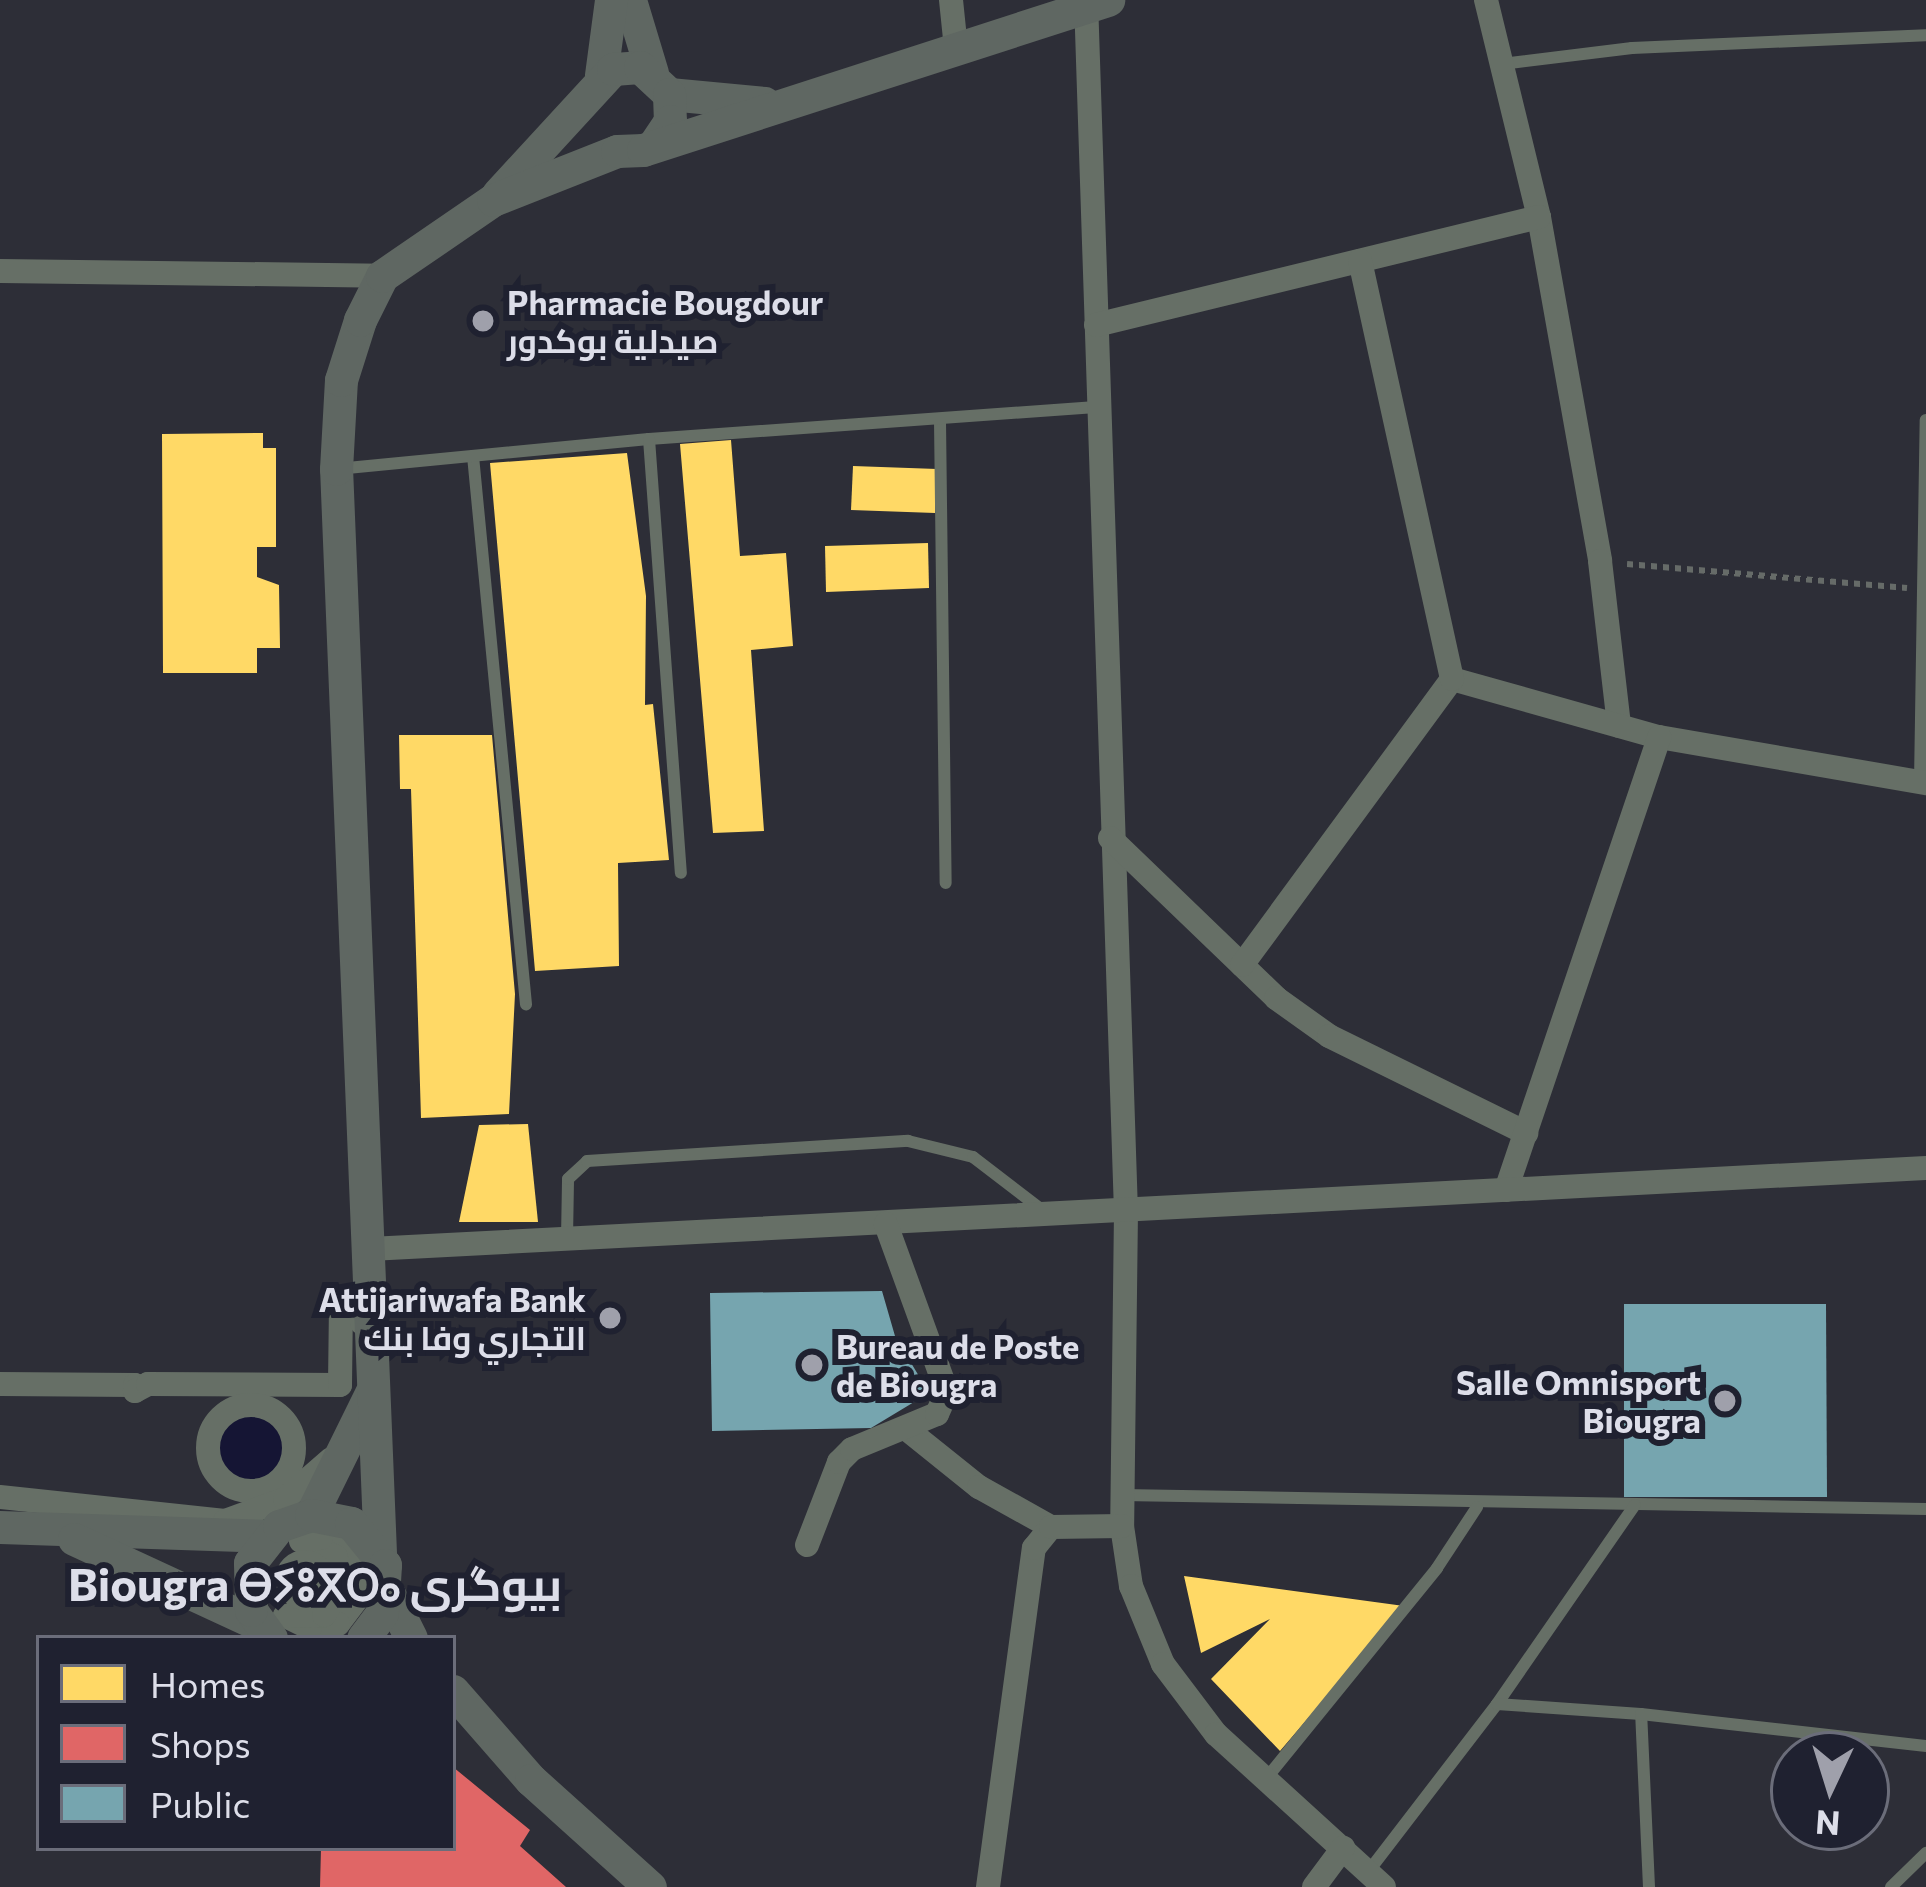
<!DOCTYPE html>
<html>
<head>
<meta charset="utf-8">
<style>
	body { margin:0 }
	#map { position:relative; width:1926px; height:1887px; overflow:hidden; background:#2d2e37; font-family:Commissioner,Cairo,"Noto Sans Tifinagh",sans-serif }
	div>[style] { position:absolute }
	.green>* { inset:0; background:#4a4c68 }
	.round { border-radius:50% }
	.water>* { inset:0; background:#151534 }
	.homes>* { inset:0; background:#ffd966 }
	.shops>* { inset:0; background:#e06666 }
	.public>* { inset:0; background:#76a5af }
	.path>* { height:6px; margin-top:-3px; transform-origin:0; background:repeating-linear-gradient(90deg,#666b68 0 6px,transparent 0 12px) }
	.lane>* { height:12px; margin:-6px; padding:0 6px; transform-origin:6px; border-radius:6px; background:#666f66 }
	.street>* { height:24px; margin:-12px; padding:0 12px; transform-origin:12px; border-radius:12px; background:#666f66 }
	.street>.ring { margin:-12px; padding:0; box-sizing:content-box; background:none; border:24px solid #666f66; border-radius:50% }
	.secondary>* { height:33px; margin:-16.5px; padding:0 16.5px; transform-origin:16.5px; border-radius:16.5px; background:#5f6762 }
	.dots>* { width:33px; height:33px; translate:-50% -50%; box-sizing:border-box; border:6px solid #1f2130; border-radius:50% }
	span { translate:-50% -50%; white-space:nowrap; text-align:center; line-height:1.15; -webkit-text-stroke:12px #1f2130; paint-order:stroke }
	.poi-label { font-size:33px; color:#dddee9; font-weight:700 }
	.left { translate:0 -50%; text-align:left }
	.right { translate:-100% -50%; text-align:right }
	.district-label { font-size:45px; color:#dddee9; font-weight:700 }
	.legend { position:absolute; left:36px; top:1635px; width:420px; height:216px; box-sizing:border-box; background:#1f2130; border:3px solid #6b6d7a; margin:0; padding:15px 21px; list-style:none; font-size:36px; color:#dddee9 }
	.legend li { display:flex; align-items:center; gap:24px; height:60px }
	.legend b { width:60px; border:3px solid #6b6d7a }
	.north { position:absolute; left:1770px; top:1731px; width:120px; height:120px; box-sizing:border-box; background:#1f2130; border:3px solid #6b6d7a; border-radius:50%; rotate:184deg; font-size:33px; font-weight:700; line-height:48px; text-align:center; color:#dddee9 }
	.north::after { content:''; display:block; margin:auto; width:42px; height:54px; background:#9fa0ab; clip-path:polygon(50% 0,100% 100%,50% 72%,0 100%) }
</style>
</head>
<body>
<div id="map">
	<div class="green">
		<i class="round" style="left:287px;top:1562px;width:36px;height:36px"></i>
	</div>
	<div class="water">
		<i class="round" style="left:208px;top:1405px;width:86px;height:86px"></i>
	</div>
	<div class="homes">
		<i style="clip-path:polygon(263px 433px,263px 448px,276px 448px,276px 547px,257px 547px,257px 577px,279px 585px,280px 648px,257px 648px,257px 673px,163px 673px,162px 434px)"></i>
		<i style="clip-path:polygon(731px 440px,740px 556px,786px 553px,793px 646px,751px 650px,764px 831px,713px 833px,680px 444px)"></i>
		<i style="clip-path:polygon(627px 453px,646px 596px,645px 705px,653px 704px,669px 860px,618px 863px,619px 966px,535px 971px,490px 463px)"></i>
		<i style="clip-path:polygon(853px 466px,937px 469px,935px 513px,851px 510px)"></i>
		<i style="clip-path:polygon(928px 543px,929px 588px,826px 592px,825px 546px)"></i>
		<i style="clip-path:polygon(399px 735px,492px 735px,515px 994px,509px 1114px,421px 1118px,411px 789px,400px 789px)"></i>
		<i style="clip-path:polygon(528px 1124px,538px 1222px,459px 1222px,479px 1125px)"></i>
		<i style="clip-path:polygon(1184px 1576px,1404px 1606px,1280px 1751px,1211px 1679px,1270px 1619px,1201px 1653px)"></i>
	</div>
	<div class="shops">
		<i style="clip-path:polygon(453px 1767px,530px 1830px,520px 1846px,566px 1887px,320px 1887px,321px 1848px,453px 1848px)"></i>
	</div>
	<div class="public">
		<i style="clip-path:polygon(882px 1291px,895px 1336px,929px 1393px,871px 1428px,712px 1431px,710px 1293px)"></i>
		<i style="clip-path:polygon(1624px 1304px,1826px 1304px,1827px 1497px,1624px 1497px)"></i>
	</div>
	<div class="path">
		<i style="left:1627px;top:564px;width:281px;rotate:4.9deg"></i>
	</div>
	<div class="lane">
		<i style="left:1502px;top:64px;width:131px;rotate:-7deg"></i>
		<i style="left:1632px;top:48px;width:294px;rotate:-2.5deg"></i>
		<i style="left:940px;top:421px;width:462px;rotate:89.3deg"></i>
		<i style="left:649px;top:439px;width:448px;rotate:-4.1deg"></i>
		<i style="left:473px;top:456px;width:551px;rotate:84.48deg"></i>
		<i style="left:337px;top:469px;width:313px;rotate:-5.5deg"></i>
		<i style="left:649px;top:439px;width:435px;rotate:85.8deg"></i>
		<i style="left:1920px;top:782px;width:362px;rotate:-89.1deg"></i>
		<i style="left:567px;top:1238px;width:59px;rotate:-89deg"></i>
		<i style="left:568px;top:1179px;width:26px;rotate:-43deg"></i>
		<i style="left:587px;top:1161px;width:322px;rotate:-3.6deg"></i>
		<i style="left:908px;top:1141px;width:67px;rotate:13.8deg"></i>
		<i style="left:973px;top:1157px;width:92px;rotate:37.5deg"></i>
		<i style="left:1122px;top:1495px;width:804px;rotate:1deg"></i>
		<i style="left:1497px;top:1704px;width:242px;rotate:-55.3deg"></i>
		<i style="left:1265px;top:1780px;width:273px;rotate:-50.9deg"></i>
		<i style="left:1437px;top:1568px;width:73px;rotate:-56.7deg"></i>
		<i style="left:1368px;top:1872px;width:212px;rotate:-52.5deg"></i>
		<i style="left:1497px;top:1704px;width:144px;rotate:4deg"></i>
		<i style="left:1649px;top:1887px;width:173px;rotate:-92.6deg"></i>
		<i style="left:1641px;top:1714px;width:287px;rotate:6.4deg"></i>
		<i style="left:1891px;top:1887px;width:49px;rotate:-44.2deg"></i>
	</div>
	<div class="street">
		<i style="left:951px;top:0;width:48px;rotate:84.1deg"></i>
		<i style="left:1086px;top:0;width:1212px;rotate:88.11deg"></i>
		<i style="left:1126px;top:1211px;width:315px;rotate:90.7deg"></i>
		<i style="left:1122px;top:1526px;width:61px;rotate:81.5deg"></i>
		<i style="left:1131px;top:1586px;width:84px;rotate:67.7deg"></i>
		<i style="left:1163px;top:1664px;width:88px;rotate:52.9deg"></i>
		<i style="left:1216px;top:1734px;width:227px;rotate:42.3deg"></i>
		<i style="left:1486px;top:0;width:223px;rotate:76.3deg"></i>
		<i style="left:1539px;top:217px;width:349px;rotate:79.9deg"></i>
		<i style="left:1600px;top:561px;width:166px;rotate:83.4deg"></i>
		<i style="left:0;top:271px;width:382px;rotate:0.7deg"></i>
		<i style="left:1096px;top:325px;width:456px;rotate:-13.7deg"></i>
		<i style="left:1452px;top:679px;width:215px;rotate:15.7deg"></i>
		<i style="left:1659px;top:737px;width:271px;rotate:9.8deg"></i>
		<i style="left:1110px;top:838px;width:231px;rotate:43.9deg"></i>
		<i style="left:1276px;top:998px;width:65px;rotate:35.6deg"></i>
		<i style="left:1329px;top:1036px;width:220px;rotate:26.2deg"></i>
		<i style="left:1242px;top:965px;width:355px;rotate:-53.7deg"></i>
		<i style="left:1452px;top:679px;width:428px;rotate:-102.4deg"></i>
		<i style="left:1506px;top:1190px;width:478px;rotate:-71.3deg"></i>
		<i style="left:370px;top:1249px;width:1558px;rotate:-2.98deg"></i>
		<i style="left:0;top:1384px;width:135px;rotate:0.4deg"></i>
		<i style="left:135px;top:1385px;width:6px;rotate:90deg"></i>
		<i style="left:135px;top:1391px;width:15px;rotate:-28deg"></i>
		<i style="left:148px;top:1384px;width:192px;rotate:0.3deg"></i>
		<i style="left:340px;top:1385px;width:85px;rotate:-89.3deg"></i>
		<i style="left:341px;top:1300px;width:21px"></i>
		<i style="left:362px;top:1300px;width:23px;rotate:90deg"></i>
		<i class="ring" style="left:208px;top:1405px;width:62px;height:62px"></i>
		<i style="left:909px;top:1431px;width:90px;rotate:38.7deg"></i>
		<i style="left:979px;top:1487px;width:82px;rotate:29.1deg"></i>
		<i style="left:0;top:1497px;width:226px;rotate:6.1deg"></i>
		<i style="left:225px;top:1521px;width:64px;rotate:-20.1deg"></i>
		<i style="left:285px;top:1499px;width:61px;rotate:-41deg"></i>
		<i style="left:321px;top:1538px;width:30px;rotate:23deg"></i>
		<i style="left:349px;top:1550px;width:43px;rotate:71.1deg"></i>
		<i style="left:363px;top:1591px;width:41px;rotate:127.1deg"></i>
		<i style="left:338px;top:1624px;width:28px;rotate:172deg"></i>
		<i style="left:310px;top:1628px;width:28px;rotate:-154deg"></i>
		<i style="left:285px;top:1616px;width:39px;rotate:-1deg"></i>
		<i style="left:324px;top:1615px;width:39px;rotate:-59deg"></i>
		<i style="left:344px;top:1582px;width:26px;rotate:-108deg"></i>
		<i style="left:336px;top:1557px;width:38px;rotate:-155deg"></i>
		<i style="left:301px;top:1541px;width:20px;rotate:-9deg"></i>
		<i style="left:807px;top:1545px;width:89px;rotate:-68.9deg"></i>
		<i style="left:839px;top:1462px;width:18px;rotate:-45deg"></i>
		<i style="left:852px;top:1449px;width:92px;rotate:-22.4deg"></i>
		<i style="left:937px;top:1414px;width:24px;rotate:-66deg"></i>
		<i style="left:947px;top:1392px;width:179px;rotate:-110deg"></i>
		<i class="ring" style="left:287px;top:1562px;width:12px;height:12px"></i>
		<i style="left:988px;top:1887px;width:342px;rotate:-82.3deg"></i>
		<i style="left:1034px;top:1548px;width:27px;rotate:-51deg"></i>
		<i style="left:1051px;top:1527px;width:71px;rotate:-0.8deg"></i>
		<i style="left:1314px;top:1887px;width:49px;rotate:-53.4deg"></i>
	</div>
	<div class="secondary">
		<i style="left:630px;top:0;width:76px;rotate:73.2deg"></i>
		<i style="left:601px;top:75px;width:76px;rotate:-82.4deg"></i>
		<i style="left:669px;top:94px;width:96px;rotate:5.4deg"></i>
		<i style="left:498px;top:194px;width:170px;rotate:-47.4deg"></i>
		<i style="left:613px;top:69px;width:27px;rotate:-4deg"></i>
		<i style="left:640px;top:67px;width:40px;rotate:43deg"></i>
		<i style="left:669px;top:94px;width:27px;rotate:88deg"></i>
		<i style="left:670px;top:121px;width:27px;rotate:124deg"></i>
		<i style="left:311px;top:1515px;width:136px;rotate:-63.8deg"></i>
		<i style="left:0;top:1527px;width:266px;rotate:1.9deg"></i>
		<i style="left:74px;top:1539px;width:203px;rotate:24.8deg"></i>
		<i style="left:380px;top:1553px;width:1085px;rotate:-92.32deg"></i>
		<i style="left:336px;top:469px;width:89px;rotate:-86.8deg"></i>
		<i style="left:341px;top:380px;width:63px;rotate:-72.4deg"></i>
		<i style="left:360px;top:320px;width:49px;rotate:-63.4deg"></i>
		<i style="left:382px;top:276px;width:135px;rotate:-34.4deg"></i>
		<i style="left:493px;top:200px;width:133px;rotate:-21.6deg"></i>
		<i style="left:617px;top:151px;width:26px;rotate:-2deg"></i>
		<i style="left:643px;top:150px;width:489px;rotate:-17.9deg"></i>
		<i style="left:388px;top:1592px;width:51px;rotate:63.4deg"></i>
		<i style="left:271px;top:1638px;width:34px;rotate:-126deg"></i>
		<i style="left:251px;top:1610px;width:47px;rotate:-91.2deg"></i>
		<i style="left:250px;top:1563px;width:47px;rotate:-51.9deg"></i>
		<i style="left:279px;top:1526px;width:34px;rotate:-19deg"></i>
		<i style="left:311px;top:1515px;width:41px;rotate:11.3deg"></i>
		<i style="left:351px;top:1523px;width:54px;rotate:51deg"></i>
		<i style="left:385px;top:1565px;width:48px;rotate:93.6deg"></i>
		<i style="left:382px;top:1613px;width:31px;rotate:127deg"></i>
		<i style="left:453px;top:1691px;width:118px;rotate:48.8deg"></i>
		<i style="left:531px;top:1780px;width:160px;rotate:42deg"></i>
	</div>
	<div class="dots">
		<i style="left:483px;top:321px;background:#9fa0ab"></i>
		<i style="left:610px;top:1318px;background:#9fa0ab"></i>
		<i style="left:812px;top:1365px;background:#9fa0ab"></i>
		<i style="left:1725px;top:1401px;background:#9fa0ab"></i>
	</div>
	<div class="poi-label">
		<span class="left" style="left:507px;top:321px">Pharmacie Bougdour<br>صيدلية بوكدور</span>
		<span class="right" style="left:586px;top:1318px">Attijariwafa Bank<br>التجاري وفا بنك</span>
		<span class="left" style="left:836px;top:1365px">Bureau de Poste<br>de Biougra</span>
		<span class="right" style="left:1701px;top:1401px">Salle Omnisport<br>Biougra</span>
	</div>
	<div class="district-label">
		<span style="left:315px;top:1583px">Biougra ⴱⵢⵓⴳⵔⴰ بيوگرى</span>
	</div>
	<ul class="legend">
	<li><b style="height:33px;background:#ffd966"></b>Homes</li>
	<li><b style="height:33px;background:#e06666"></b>Shops</li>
	<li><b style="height:33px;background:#76a5af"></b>Public</li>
	</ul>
	<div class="north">N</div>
</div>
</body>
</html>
